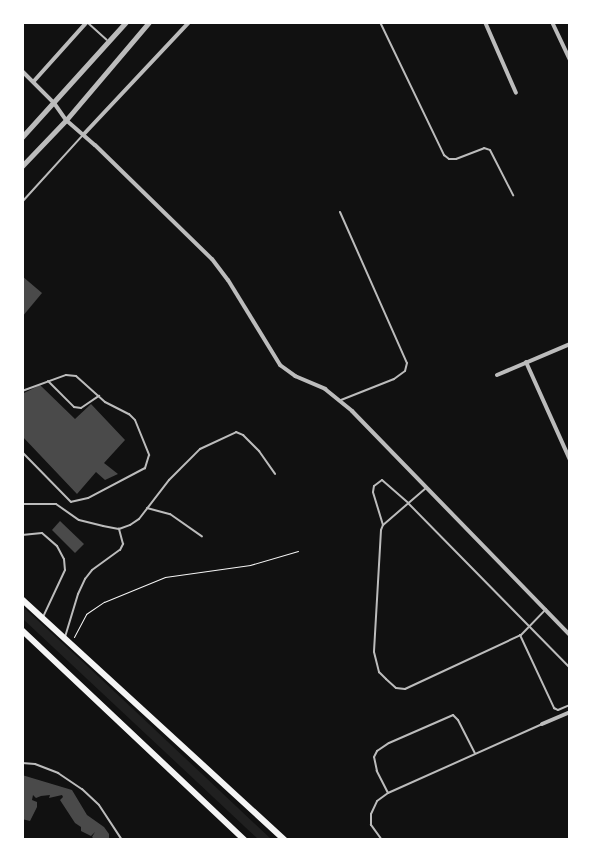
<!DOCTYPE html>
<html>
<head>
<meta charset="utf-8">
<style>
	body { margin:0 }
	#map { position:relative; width:592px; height:862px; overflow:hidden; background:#111; font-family:Arial,sans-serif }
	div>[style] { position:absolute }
	.green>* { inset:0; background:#202020 }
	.building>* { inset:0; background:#4a4a4a }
	.path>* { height:1px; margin:-0.5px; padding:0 0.5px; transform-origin:0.5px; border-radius:0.5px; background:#f5f5f5 }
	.service>* { height:2px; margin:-1px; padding:0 1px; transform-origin:1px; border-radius:1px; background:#bcbcbc }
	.minor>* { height:4px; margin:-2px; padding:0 2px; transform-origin:2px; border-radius:2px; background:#bcbcbc }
	.tertiary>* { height:5px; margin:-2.5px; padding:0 2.5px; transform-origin:2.5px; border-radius:2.5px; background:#bcbcbc }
	.secondary>* { height:5.5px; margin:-2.75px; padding:0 2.75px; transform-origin:2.75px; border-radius:2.75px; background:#f5f5f5 }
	span { translate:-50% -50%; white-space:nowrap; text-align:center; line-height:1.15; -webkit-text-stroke:5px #fff; paint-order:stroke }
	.frame { position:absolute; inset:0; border:24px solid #fff; pointer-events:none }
</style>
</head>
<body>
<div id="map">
	<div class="green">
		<i style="clip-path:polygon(22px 606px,83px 662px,271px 839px,258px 839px,23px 619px)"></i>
	</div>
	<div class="building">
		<i style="clip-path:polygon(22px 276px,42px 293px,22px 317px)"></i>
		<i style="clip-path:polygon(40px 385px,75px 419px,91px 404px,125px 440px,104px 463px,118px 474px,105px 480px,96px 472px,77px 494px,22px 436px,22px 394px)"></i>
		<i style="clip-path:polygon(60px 521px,84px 544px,75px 553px,52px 530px)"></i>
		<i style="clip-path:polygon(22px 775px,72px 790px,87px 815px,104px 827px,109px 834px,109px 840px,95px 840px,92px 837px,95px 832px,91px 836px,81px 831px,81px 827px,75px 823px,60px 800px,63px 797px,62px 795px,49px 798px,50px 795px,41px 796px,36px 798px,33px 795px,32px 800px,37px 802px,37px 807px,30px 821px,22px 819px)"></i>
	</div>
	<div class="path">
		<i style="left:74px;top:637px;width:26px;rotate:-62deg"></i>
		<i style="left:86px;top:614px;width:22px;rotate:-34deg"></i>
		<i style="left:104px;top:602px;width:66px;rotate:-22.3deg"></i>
		<i style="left:165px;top:577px;width:86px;rotate:-8deg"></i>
		<i style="left:250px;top:565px;width:50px;rotate:-16.3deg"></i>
	</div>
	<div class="service">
		<i style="left:380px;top:22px;width:148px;rotate:64.3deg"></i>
		<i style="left:444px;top:155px;width:6px;rotate:39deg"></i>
		<i style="left:449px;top:159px;width:7px"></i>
		<i style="left:456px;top:159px;width:30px;rotate:-21deg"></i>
		<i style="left:484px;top:148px;width:6px;rotate:18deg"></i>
		<i style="left:490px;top:150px;width:51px;rotate:62.9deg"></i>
		<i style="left:88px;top:23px;width:25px;rotate:42deg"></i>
		<i style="left:22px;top:202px;width:91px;rotate:-47.7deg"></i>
		<i style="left:340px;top:212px;width:165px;rotate:66.1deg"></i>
		<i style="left:407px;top:363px;width:8px;rotate:104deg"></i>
		<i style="left:405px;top:371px;width:14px;rotate:144deg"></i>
		<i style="left:394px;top:379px;width:57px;rotate:158.4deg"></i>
		<i style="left:48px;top:381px;width:37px;rotate:45deg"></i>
		<i style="left:74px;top:407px;width:7px;rotate:8deg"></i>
		<i style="left:81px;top:408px;width:22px;rotate:-34deg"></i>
		<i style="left:22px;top:391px;width:47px;rotate:-20deg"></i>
		<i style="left:66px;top:375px;width:10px;rotate:6deg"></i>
		<i style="left:76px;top:376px;width:39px;rotate:42deg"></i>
		<i style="left:105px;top:402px;width:27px;rotate:27deg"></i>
		<i style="left:129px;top:414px;width:8px;rotate:45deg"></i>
		<i style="left:135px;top:420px;width:38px;rotate:68deg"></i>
		<i style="left:149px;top:455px;width:14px;rotate:107deg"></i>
		<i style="left:145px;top:468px;width:64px;rotate:152.2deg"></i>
		<i style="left:88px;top:498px;width:17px;rotate:167deg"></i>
		<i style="left:71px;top:502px;width:70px;rotate:-134.4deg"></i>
		<i style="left:426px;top:488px;width:57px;rotate:139.3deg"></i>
		<i style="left:383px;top:525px;width:5px;rotate:112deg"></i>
		<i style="left:381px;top:530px;width:122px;rotate:93.3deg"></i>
		<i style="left:374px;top:652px;width:21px;rotate:76deg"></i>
		<i style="left:379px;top:672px;width:10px;rotate:45deg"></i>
		<i style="left:386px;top:679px;width:13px;rotate:42deg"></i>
		<i style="left:396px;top:688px;width:9px;rotate:6deg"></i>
		<i style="left:405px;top:689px;width:128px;rotate:-25deg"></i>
		<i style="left:521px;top:635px;width:36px;rotate:-46deg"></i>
		<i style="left:22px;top:504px;width:34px"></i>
		<i style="left:56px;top:504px;width:28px;rotate:35deg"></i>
		<i style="left:79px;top:520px;width:25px;rotate:14deg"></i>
		<i style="left:103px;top:526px;width:16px;rotate:11deg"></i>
		<i style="left:119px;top:529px;width:12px;rotate:-20deg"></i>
		<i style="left:130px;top:525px;width:11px;rotate:-34deg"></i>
		<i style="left:139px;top:519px;width:49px;rotate:-52.4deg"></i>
		<i style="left:169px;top:480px;width:44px;rotate:-45deg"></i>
		<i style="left:200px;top:449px;width:40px;rotate:-25deg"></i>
		<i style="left:236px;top:432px;width:8px;rotate:23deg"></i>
		<i style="left:243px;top:435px;width:23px;rotate:45deg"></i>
		<i style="left:259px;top:451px;width:28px;rotate:55deg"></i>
		<i style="left:147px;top:508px;width:24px;rotate:15deg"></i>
		<i style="left:170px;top:514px;width:39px;rotate:35deg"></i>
		<i style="left:383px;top:525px;width:34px;rotate:-107deg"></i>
		<i style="left:373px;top:492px;width:6px;rotate:-81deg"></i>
		<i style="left:374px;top:486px;width:10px;rotate:-37deg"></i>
		<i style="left:382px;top:480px;width:35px;rotate:41deg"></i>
		<i style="left:408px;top:503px;width:231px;rotate:45.5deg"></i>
		<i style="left:22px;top:535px;width:20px;rotate:-6deg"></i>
		<i style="left:42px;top:533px;width:20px;rotate:41deg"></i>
		<i style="left:57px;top:546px;width:15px;rotate:62deg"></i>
		<i style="left:64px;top:559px;width:11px;rotate:85deg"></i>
		<i style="left:65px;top:570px;width:52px;rotate:115.1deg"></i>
		<i style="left:520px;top:635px;width:81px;rotate:65deg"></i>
		<i style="left:554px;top:708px;width:4px;rotate:27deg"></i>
		<i style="left:558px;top:710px;width:13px;rotate:-23deg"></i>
		<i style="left:65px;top:637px;width:45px;rotate:-73.2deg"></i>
		<i style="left:78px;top:594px;width:17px;rotate:-65deg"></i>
		<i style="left:85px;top:579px;width:11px;rotate:-52deg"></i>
		<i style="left:92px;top:570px;width:34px;rotate:-36deg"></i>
		<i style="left:120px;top:550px;width:7px;rotate:-63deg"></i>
		<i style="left:123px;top:544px;width:16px;rotate:-105deg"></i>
		<i style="left:22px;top:763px;width:13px;rotate:4deg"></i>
		<i style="left:35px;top:764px;width:25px;rotate:21deg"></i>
		<i style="left:58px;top:773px;width:29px;rotate:34deg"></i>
		<i style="left:82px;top:789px;width:23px;rotate:43deg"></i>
		<i style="left:99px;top:805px;width:42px;rotate:56.7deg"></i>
		<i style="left:388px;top:793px;width:25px;rotate:-117deg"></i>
		<i style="left:377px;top:771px;width:14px;rotate:-102deg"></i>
		<i style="left:374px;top:757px;width:7px;rotate:-63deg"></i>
		<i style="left:377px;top:751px;width:14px;rotate:-34deg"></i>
		<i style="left:389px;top:743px;width:70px;rotate:-23.6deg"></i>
		<i style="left:453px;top:715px;width:7px;rotate:45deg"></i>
		<i style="left:458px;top:720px;width:37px;rotate:63deg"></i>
		<i style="left:382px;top:840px;width:19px;rotate:-126deg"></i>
		<i style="left:371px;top:825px;width:11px;rotate:-90deg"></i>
		<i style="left:371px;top:814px;width:14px;rotate:-65deg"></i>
		<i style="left:377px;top:801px;width:14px;rotate:-36deg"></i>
		<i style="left:388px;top:793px;width:169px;rotate:-24.1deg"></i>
	</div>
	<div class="minor">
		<i style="left:485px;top:22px;width:77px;rotate:66.4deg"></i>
		<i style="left:552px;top:22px;width:42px;rotate:64.7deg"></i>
		<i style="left:22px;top:71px;width:45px;rotate:45deg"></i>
		<i style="left:54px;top:103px;width:21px;rotate:55deg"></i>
		<i style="left:66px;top:120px;width:38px;rotate:41deg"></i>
		<i style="left:95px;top:145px;width:163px;rotate:44.3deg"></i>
		<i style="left:212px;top:259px;width:26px;rotate:53deg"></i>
		<i style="left:228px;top:280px;width:100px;rotate:58.5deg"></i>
		<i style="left:280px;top:365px;width:19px;rotate:36deg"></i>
		<i style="left:295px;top:376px;width:33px;rotate:23deg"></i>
		<i style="left:325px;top:389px;width:35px;rotate:39deg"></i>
		<i style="left:352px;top:411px;width:313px;rotate:45.8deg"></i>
		<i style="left:34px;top:81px;width:79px;rotate:-48.1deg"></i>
		<i style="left:83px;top:135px;width:155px;rotate:-46.8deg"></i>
		<i style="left:526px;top:362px;width:107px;rotate:65.8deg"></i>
		<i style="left:497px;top:375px;width:79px;rotate:-23deg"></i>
		<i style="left:542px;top:724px;width:30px;rotate:-23deg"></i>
	</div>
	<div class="tertiary">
		<i style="left:22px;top:137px;width:155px;rotate:-47.9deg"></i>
		<i style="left:22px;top:166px;width:64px;rotate:-46.3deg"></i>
		<i style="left:66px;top:120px;width:128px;rotate:-49.7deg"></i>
	</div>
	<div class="secondary">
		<i style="left:22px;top:599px;width:357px;rotate:42.5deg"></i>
		<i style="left:22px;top:630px;width:306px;rotate:43.3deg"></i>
	</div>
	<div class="frame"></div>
</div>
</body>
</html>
